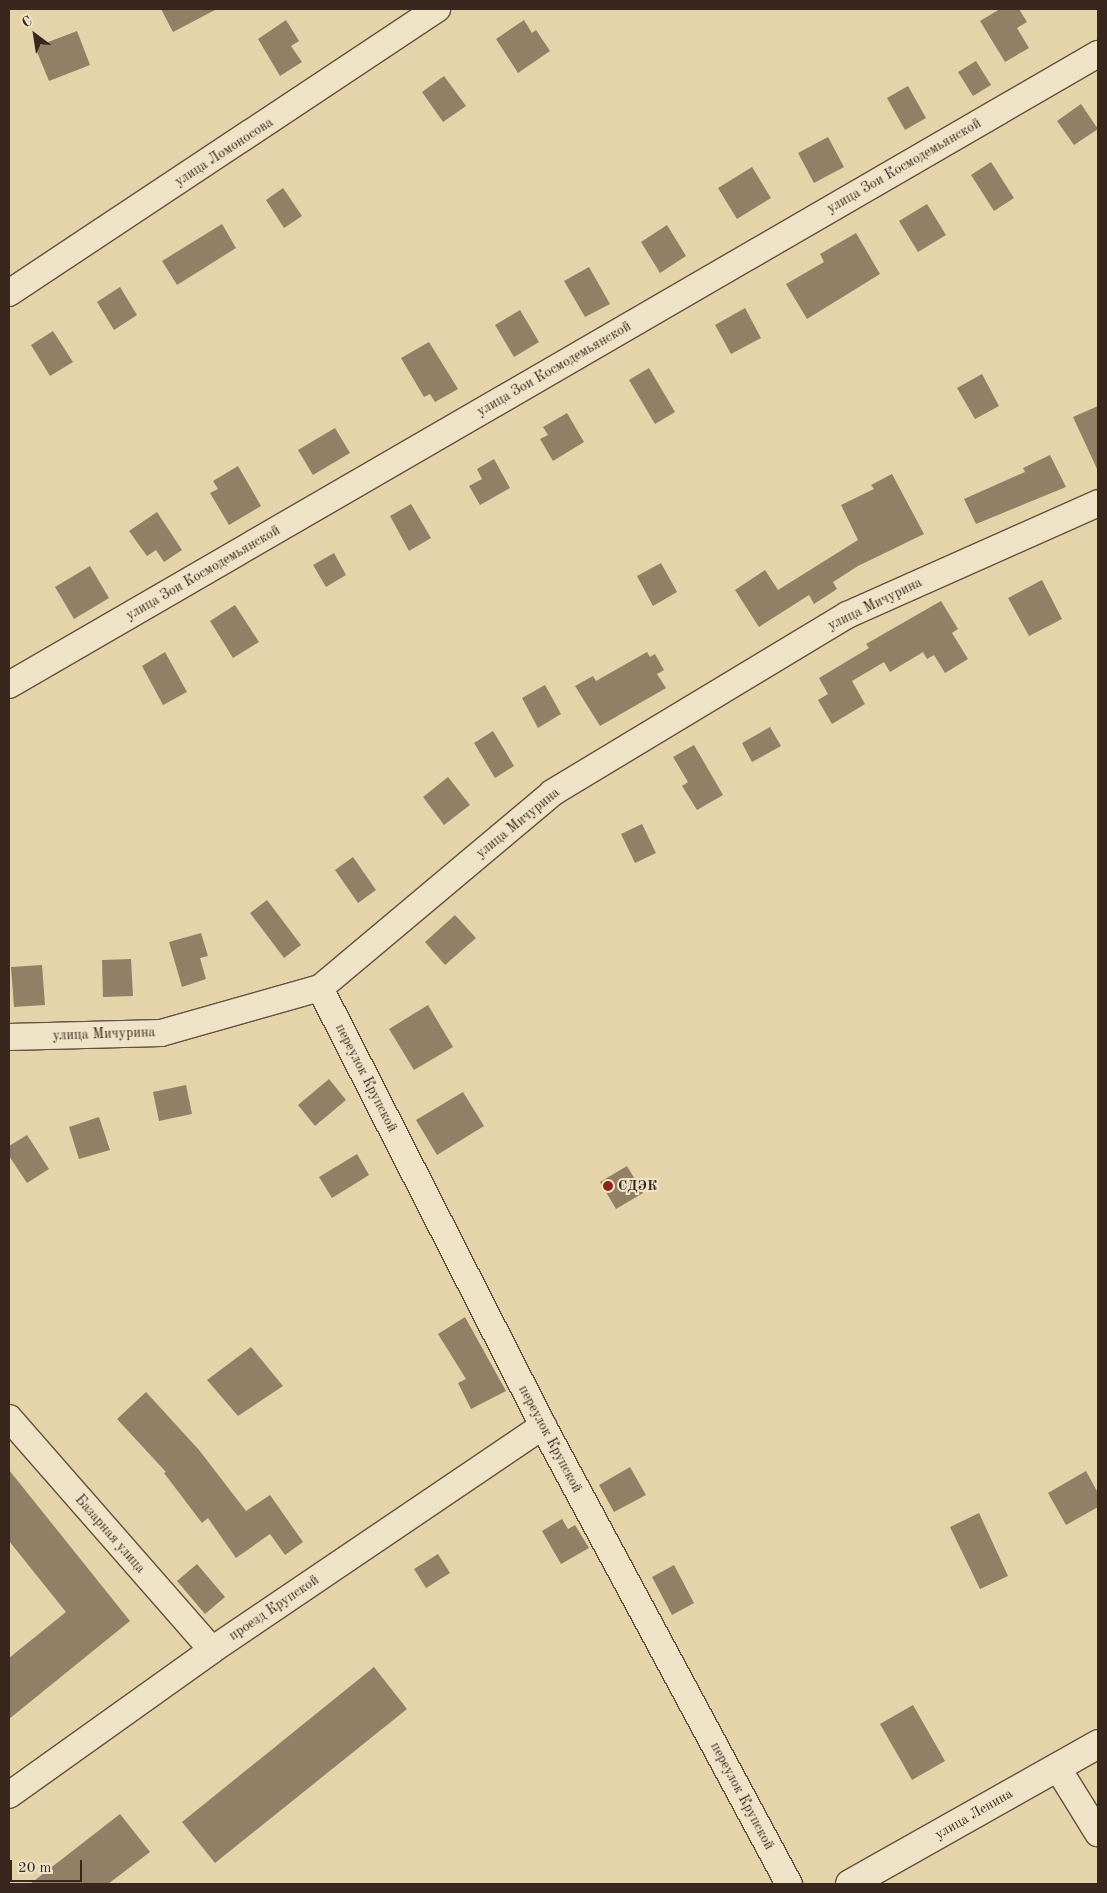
<!DOCTYPE html>
<html>
<head>
<meta charset="utf-8">
<style>
	body { margin:0 }
	#map { position:relative; width:1107px; height:1893px; overflow:hidden; background:#e5d3a9; font-family:"Old Standard TT",serif }
	div>[style] { position:absolute }
	.building>* { inset:0; background:#928066 }
	.roads { filter:drop-shadow(1px 0 #645140) drop-shadow(-1px 0 #645140) drop-shadow(0 1px #645140) drop-shadow(0 -1px #645140) }
	.minor>* { height:26px; margin:-13px; padding:0 13px; transform-origin:13px; border-radius:13px; background:#eee2c7 }
	.secondary>* { height:28px; margin:-14px; padding:0 14px; transform-origin:14px; border-radius:14px; background:#eee2c7 }
	.dots>* { width:14px; height:14px; translate:-50% -50%; box-sizing:border-box; border:2px solid #eee2c7; border-radius:50% }
	span { translate:-50% -50%; white-space:nowrap; text-align:center; line-height:1.15; -webkit-text-stroke:4px #eee2c7; paint-order:stroke }
	.street-label { font-size:14px; color:#39261d }
	.poi-label { font-size:14px; color:#39261d; font-weight:700 }
	.left { translate:0 -50%; text-align:left }
	.frame { position:absolute; inset:0; border:10px solid #39261d; pointer-events:none }
	.north { position:absolute; left:10px; top:10px; width:50px; height:50px; -webkit-text-stroke:4px #eee2c7; paint-order:stroke; rotate:329deg; font-size:14px; font-weight:700; line-height:20px; text-align:center; color:#39261d }
	.north::after { content:''; display:block; margin:auto; width:18px; height:22px; background:#39261d; clip-path:polygon(50% 0,100% 100%,50% 72%,0 100%) }
	.scale { position:absolute; left:10px; top:1860px; width:72px; height:22px; box-sizing:border-box; border:2px solid #39261d; border-top:0; padding-left:6px; font-size:15px; line-height:18px; white-space:nowrap; color:#39261d; -webkit-text-stroke:4px #eee2c7; paint-order:stroke }
</style>
</head>
<body>
<div id="map">
	<div class="building">
		<i style="clip-path:polygon(161px 9px,217px 9px,173px 32px)"></i>
		<i style="clip-path:polygon(1000px 9px,1019px 9px,1027px 22px,1017px 28px,1029px 48px,1005px 62px,980px 21px)"></i>
		<i style="clip-path:polygon(286px 20px,299px 41px,291px 46px,302px 62px,280px 76px,258px 39px)"></i>
		<i style="clip-path:polygon(524px 20px,532px 33px,536px 30px,550px 51px,518px 73px,496px 39px)"></i>
		<i style="clip-path:polygon(77px 31px,90px 65px,49px 81px,35px 47px)"></i>
		<i style="clip-path:polygon(976px 61px,991px 85px,973px 96px,958px 72px)"></i>
		<i style="clip-path:polygon(444px 76px,466px 106px,443px 122px,422px 92px)"></i>
		<i style="clip-path:polygon(908px 86px,926px 118px,905px 130px,887px 98px)"></i>
		<i style="clip-path:polygon(1081px 104px,1098px 129px,1074px 145px,1057px 121px)"></i>
		<i style="clip-path:polygon(828px 137px,844px 167px,814px 183px,798px 153px)"></i>
		<i style="clip-path:polygon(991px 162px,1014px 198px,994px 211px,971px 175px)"></i>
		<i style="clip-path:polygon(752px 167px,771px 198px,737px 219px,718px 188px)"></i>
		<i style="clip-path:polygon(283px 188px,302px 216px,284px 228px,266px 200px)"></i>
		<i style="clip-path:polygon(927px 204px,946px 235px,918px 252px,899px 221px)"></i>
		<i style="clip-path:polygon(222px 224px,236px 248px,177px 285px,162px 261px)"></i>
		<i style="clip-path:polygon(667px 225px,686px 256px,660px 273px,641px 242px)"></i>
		<i style="clip-path:polygon(856px 233px,880px 274px,807px 319px,786px 284px,824px 262px,820px 254px)"></i>
		<i style="clip-path:polygon(589px 267px,610px 304px,585px 317px,564px 281px)"></i>
		<i style="clip-path:polygon(120px 287px,137px 315px,114px 330px,97px 302px)"></i>
		<i style="clip-path:polygon(745px 308px,761px 338px,731px 354px,715px 325px)"></i>
		<i style="clip-path:polygon(520px 310px,539px 342px,514px 357px,495px 325px)"></i>
		<i style="clip-path:polygon(53px 331px,73px 362px,50px 376px,31px 345px)"></i>
		<i style="clip-path:polygon(429px 342px,458px 389px,435px 402px,430px 394px,424px 397px,401px 358px)"></i>
		<i style="clip-path:polygon(649px 368px,675px 412px,655px 424px,629px 380px)"></i>
		<i style="clip-path:polygon(982px 374px,999px 406px,975px 419px,957px 388px)"></i>
		<i style="clip-path:polygon(1098px 406px,1098px 471px,1073px 417px)"></i>
		<i style="clip-path:polygon(567px 413px,584px 442px,553px 461px,540px 439px,548px 435px,543px 427px)"></i>
		<i style="clip-path:polygon(335px 428px,350px 453px,313px 475px,298px 450px)"></i>
		<i style="clip-path:polygon(1050px 455px,1066px 487px,976px 524px,964px 499px,1025px 472px,1023px 468px)"></i>
		<i style="clip-path:polygon(494px 459px,510px 488px,480px 505px,469px 486px,482px 479px,477px 469px)"></i>
		<i style="clip-path:polygon(238px 466px,261px 506px,229px 525px,210px 493px,218px 489px,213px 481px)"></i>
		<i style="clip-path:polygon(892px 474px,924px 534px,858px 566px,833px 582px,837px 589px,814px 604px,809px 595px,759px 627px,735px 590px,765px 570px,778px 590px,858px 540px,841px 505px,874px 489px,871px 485px)"></i>
		<i style="clip-path:polygon(411px 504px,431px 538px,409px 551px,390px 516px)"></i>
		<i style="clip-path:polygon(157px 512px,182px 550px,164px 562px,156px 550px,147px 556px,129px 531px)"></i>
		<i style="clip-path:polygon(334px 553px,346px 575px,326px 587px,313px 565px)"></i>
		<i style="clip-path:polygon(661px 563px,677px 592px,653px 606px,637px 576px)"></i>
		<i style="clip-path:polygon(90px 566px,109px 598px,74px 619px,55px 587px)"></i>
		<i style="clip-path:polygon(1042px 580px,1062px 619px,1029px 636px,1008px 598px)"></i>
		<i style="clip-path:polygon(941px 601px,958px 629px,952px 633px,968px 659px,945px 673px,934px 655px,927px 659px,923px 652px,890px 672px,884px 662px,852px 681px,865px 704px,832px 724px,818px 700px,828px 694px,819px 678px,869px 648px,866px 644px)"></i>
		<i style="clip-path:polygon(235px 605px,259px 642px,233px 658px,210px 621px)"></i>
		<i style="clip-path:polygon(165px 652px,187px 692px,163px 705px,142px 666px)"></i>
		<i style="clip-path:polygon(647px 652px,650px 657px,655px 654px,664px 670px,657px 674px,666px 688px,600px 726px,575px 686px,593px 676px,596px 681px)"></i>
		<i style="clip-path:polygon(545px 685px,561px 714px,538px 728px,522px 698px)"></i>
		<i style="clip-path:polygon(770px 727px,781px 746px,752px 762px,742px 743px)"></i>
		<i style="clip-path:polygon(493px 731px,514px 766px,495px 778px,474px 743px)"></i>
		<i style="clip-path:polygon(694px 745px,723px 795px,697px 810px,682px 786px,688px 782px,673px 757px)"></i>
		<i style="clip-path:polygon(448px 777px,470px 805px,444px 825px,423px 797px)"></i>
		<i style="clip-path:polygon(642px 824px,656px 853px,635px 863px,621px 834px)"></i>
		<i style="clip-path:polygon(353px 857px,376px 890px,358px 903px,335px 870px)"></i>
		<i style="clip-path:polygon(267px 900px,301px 945px,284px 958px,250px 913px)"></i>
		<i style="clip-path:polygon(455px 915px,476px 938px,445px 965px,425px 942px)"></i>
		<i style="clip-path:polygon(201px 933px,208px 956px,200px 958px,206px 979px,182px 987px,169px 942px)"></i>
		<i style="clip-path:polygon(131px 959px,133px 996px,103px 997px,102px 960px)"></i>
		<i style="clip-path:polygon(42px 965px,45px 1005px,14px 1007px,11px 967px)"></i>
		<i style="clip-path:polygon(428px 1005px,453px 1047px,414px 1070px,389px 1029px)"></i>
		<i style="clip-path:polygon(329px 1079px,346px 1100px,315px 1126px,298px 1105px)"></i>
		<i style="clip-path:polygon(186px 1085px,192px 1114px,159px 1121px,153px 1092px)"></i>
		<i style="clip-path:polygon(463px 1092px,484px 1126px,437px 1155px,416px 1120px)"></i>
		<i style="clip-path:polygon(99px 1117px,110px 1150px,79px 1159px,69px 1127px)"></i>
		<i style="clip-path:polygon(27px 1135px,49px 1169px,27px 1183px,9px 1156px,9px 1146px)"></i>
		<i style="clip-path:polygon(357px 1154px,369px 1175px,332px 1198px,319px 1177px)"></i>
		<i style="clip-path:polygon(627px 1166px,643px 1193px,616px 1209px,600px 1182px)"></i>
		<i style="clip-path:polygon(465px 1317px,506px 1391px,471px 1409px,458px 1383px,466px 1379px,438px 1334px)"></i>
		<i style="clip-path:polygon(251px 1347px,283px 1386px,238px 1416px,207px 1380px)"></i>
		<i style="clip-path:polygon(146px 1392px,199px 1450px,246px 1511px,270px 1495px,303px 1542px,285px 1555px,270px 1534px,236px 1558px,208px 1518px,202px 1523px,164px 1473px,166px 1472px,117px 1419px)"></i>
		<i style="clip-path:polygon(630px 1467px,646px 1495px,614px 1512px,599px 1485px)"></i>
		<i style="clip-path:polygon(9px 1470px,130px 1621px,9px 1719px,9px 1658px,66px 1612px,9px 1541px)"></i>
		<i style="clip-path:polygon(1086px 1471px,1098px 1493px,1098px 1507px,1066px 1525px,1048px 1493px)"></i>
		<i style="clip-path:polygon(979px 1513px,1008px 1576px,980px 1589px,950px 1527px)"></i>
		<i style="clip-path:polygon(562px 1519px,568px 1529px,575px 1525px,589px 1548px,561px 1564px,542px 1531px)"></i>
		<i style="clip-path:polygon(438px 1554px,450px 1573px,426px 1588px,414px 1569px)"></i>
		<i style="clip-path:polygon(197px 1564px,225px 1597px,205px 1614px,177px 1581px)"></i>
		<i style="clip-path:polygon(674px 1565px,694px 1603px,672px 1615px,652px 1577px)"></i>
		<i style="clip-path:polygon(374px 1667px,407px 1709px,215px 1863px,182px 1822px)"></i>
		<i style="clip-path:polygon(913px 1705px,945px 1761px,912px 1780px,880px 1724px)"></i>
		<i style="clip-path:polygon(120px 1814px,150px 1852px,108px 1884px,30px 1884px)"></i>
	</div>
	<div class="roads">
		<div class="minor">
			<i style="left:9px;top:293px;width:514px;rotate:-33.57deg"></i>
			<i style="left:9px;top:685px;width:1259px;rotate:-30.09deg"></i>
			<i style="left:320px;top:988px;width:492px;rotate:63deg"></i>
			<i style="left:543px;top:1426px;width:520px;rotate:61.76deg"></i>
			<i style="left:9px;top:1037px;width:152px;rotate:-1.5deg"></i>
			<i style="left:161px;top:1033px;width:165px;rotate:-15.8deg"></i>
			<i style="left:320px;top:988px;width:303px;rotate:-40deg"></i>
			<i style="left:552px;top:793px;width:345px;rotate:-31.1deg"></i>
			<i style="left:847px;top:615px;width:275px;rotate:-24deg"></i>
			<i style="left:9px;top:1418px;width:308px;rotate:48.8deg"></i>
			<i style="left:1057px;top:1767px;width:78px;rotate:58.2deg"></i>
			<i style="left:9px;top:1795px;width:249px;rotate:-35.5deg"></i>
			<i style="left:212px;top:1650px;width:400px;rotate:-34.1deg"></i>
		</div>
		<div class="secondary">
			<i style="left:850px;top:1884px;width:285px;rotate:-29.4deg"></i>
		</div>
	</div>
	<div class="dots">
		<i style="left:608px;top:1186px;background:#8f2418"></i>
	</div>
	<div class="street-label">
		<span style="left:224px;top:152px;rotate:-33deg">улица Ломоносова</span>
		<span style="left:904px;top:166px;rotate:-30deg">улица Зои Космодемьянской</span>
		<span style="left:554px;top:369px;rotate:-30deg">улица Зои Космодемьянской</span>
		<span style="left:203px;top:573px;rotate:-30deg">улица Зои Космодемьянской</span>
		<span style="left:875px;top:604px;rotate:-26deg">улица Мичурина</span>
		<span style="left:518px;top:823px;rotate:-39deg">улица Мичурина</span>
		<span style="left:104px;top:1034px;rotate:-2deg">улица Мичурина</span>
		<span style="left:366px;top:1078px;rotate:63deg">переулок Крупской</span>
		<span style="left:550px;top:1439px;rotate:62deg">переулок Крупской</span>
		<span style="left:110px;top:1534px;rotate:49deg">Базарная улица</span>
		<span style="left:274px;top:1608px;rotate:-34deg">проезд Крупской</span>
		<span style="left:742px;top:1796px;rotate:62deg">переулок Крупской</span>
		<span style="left:974px;top:1814px;rotate:-30deg">улица Ленина</span>
	</div>
	<div class="poi-label">
		<span class="left" style="left:618px;top:1186px">СДЭК</span>
	</div>
	<div class="frame"></div>
	<div class="north">С</div>
	<div class="scale">20 m</div>
</div>
</body>
</html>
